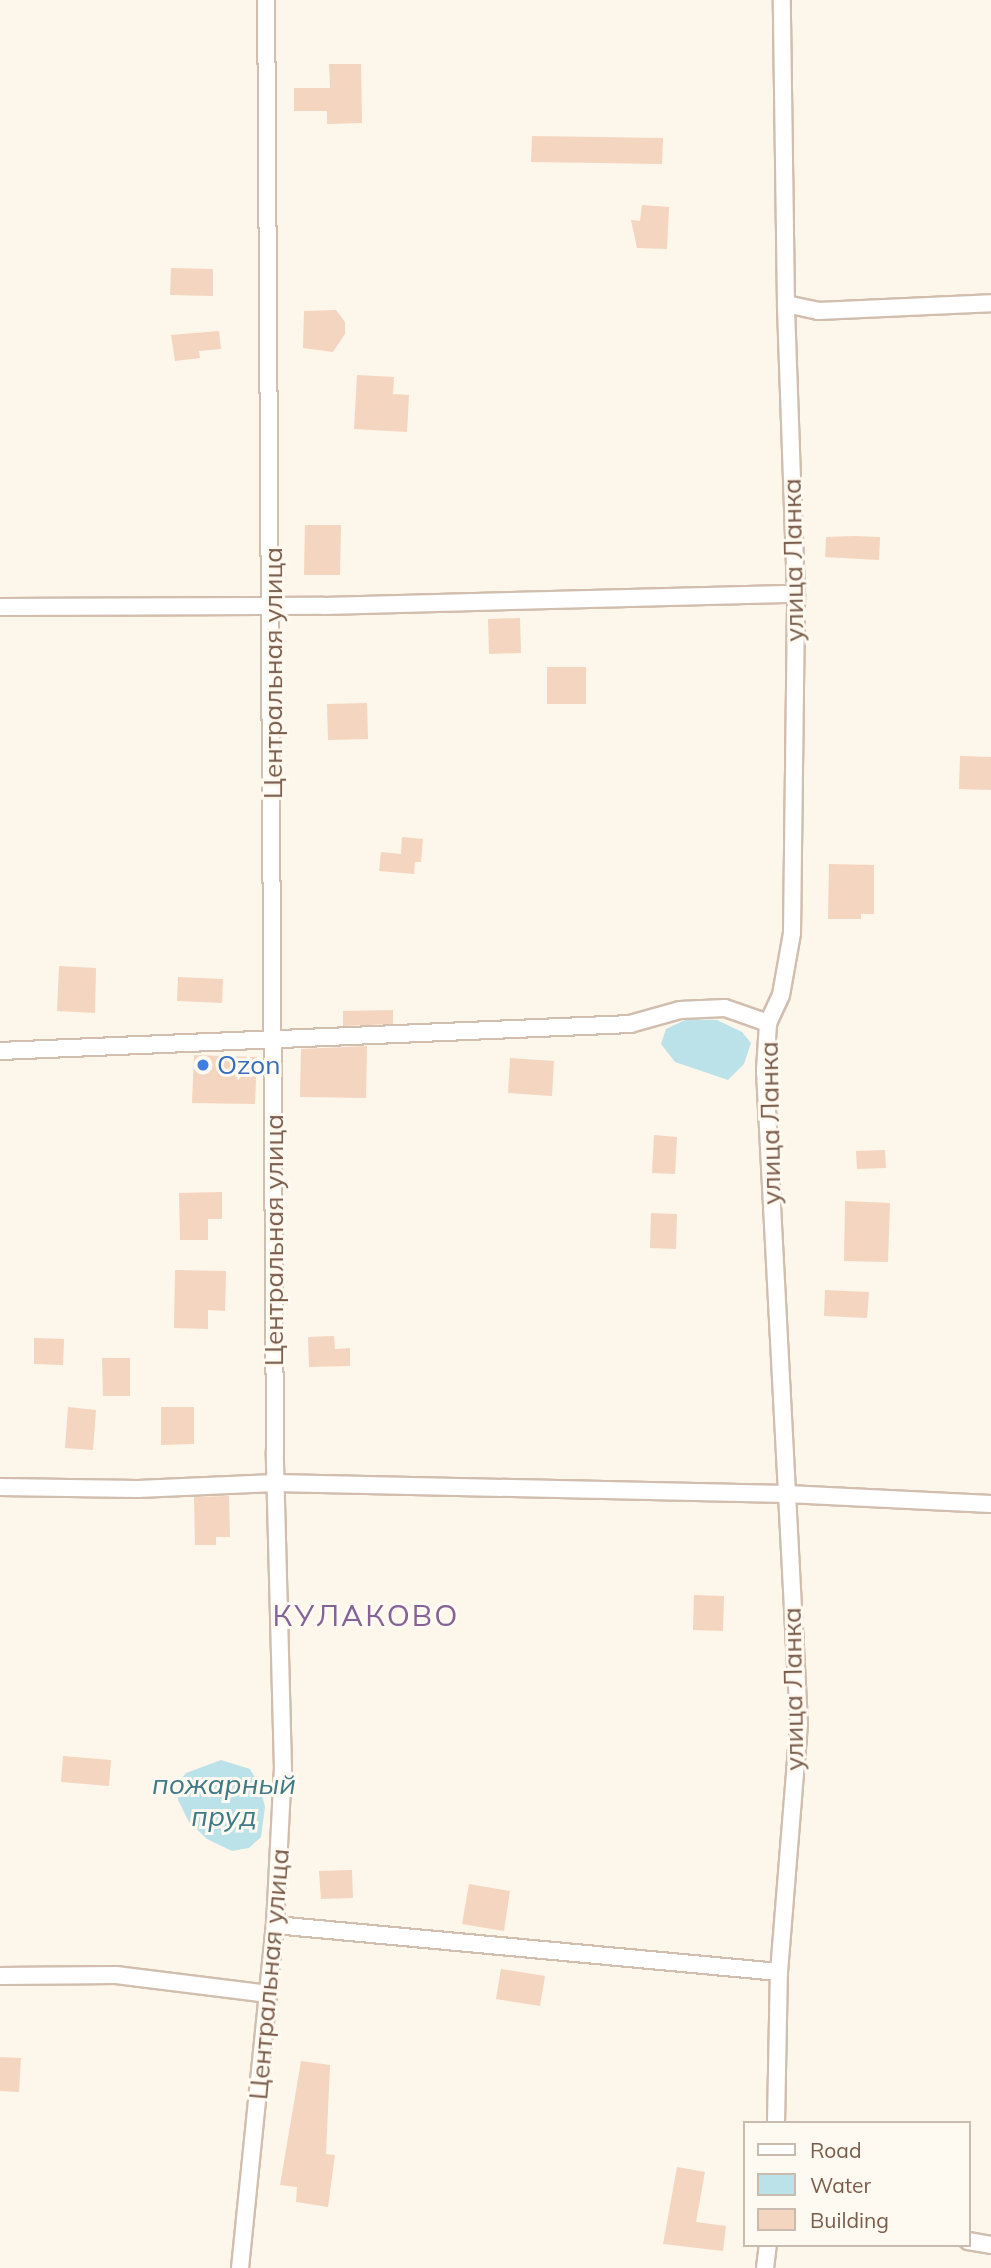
<!DOCTYPE html>
<html>
<head>
<meta charset="utf-8">
<style>
	body { margin:0 }
	#map { position:relative; width:991px; height:2268px; overflow:hidden; background:#fdf6ea; font-family:Mulish,sans-serif }
	div>[style] { position:absolute }
	.water>* { inset:0; background:#bce2e9 }
	.building>* { inset:0; background:#f4d5c0 }
	.roads { filter:drop-shadow(2px 0 #d1beae) drop-shadow(-2px 0 #d1beae) drop-shadow(0 2px #d1beae) drop-shadow(0 -2px #d1beae) }
	.minor>* { height:16px; margin:-8px; padding:0 8px; transform-origin:8px; border-radius:8px; background:#fff }
	.dots>* { width:19px; height:19px; translate:-50% -50%; box-sizing:border-box; border:4px solid #fffaf1; border-radius:50% }
	span { translate:-50% -50%; white-space:nowrap; text-align:center; line-height:1.15; -webkit-text-stroke:6px #fffaf1; paint-order:stroke }
	.street-label { font-size:26px; color:#7a5c4b }
	.shop-label { font-size:26px; color:#366cbe }
	.left { translate:0 -50%; text-align:left }
	.water-label { font-size:28px; color:#407a87; font-style:italic }
	.quarter-label { font-size:30px; color:#856396; letter-spacing:2px }
	.legend { position:absolute; left:743px; top:2121px; width:228px; height:126px; box-sizing:border-box; background:#fffaf1; border:2px solid #cabbaf; margin:0; padding:9px 12px; list-style:none; font-size:21px; color:#7a5c4b }
	.legend li { display:flex; align-items:center; gap:14px; height:35px }
	.legend b { width:35px; border:2px solid #cabbaf }
</style>
</head>
<body>
<div id="map">
	<div class="water">
		<i style="clip-path:polygon(687px 1019px,717px 1020px,742px 1032px,751px 1043px,744px 1064px,728px 1080px,675px 1062px,661px 1044px,666px 1029px)"></i>
		<i style="clip-path:polygon(221px 1760px,250px 1769px,260px 1786px,265px 1807px,261px 1837px,249px 1848px,232px 1851px,207px 1839px,189px 1822px,178px 1800px,178px 1782px,186px 1773px)"></i>
	</div>
	<div class="building">
		<i style="clip-path:polygon(329px 64px,361px 64px,362px 123px,327px 124px,327px 111px,294px 111px,294px 88px,330px 88px)"></i>
		<i style="clip-path:polygon(532px 136px,663px 138px,662px 164px,531px 162px)"></i>
		<i style="clip-path:polygon(642px 205px,669px 207px,667px 249px,637px 248px,631px 220px,640px 221px)"></i>
		<i style="clip-path:polygon(171px 268px,213px 269px,213px 296px,170px 295px)"></i>
		<i style="clip-path:polygon(336px 310px,345px 322px,345px 334px,333px 352px,303px 348px,304px 311px)"></i>
		<i style="clip-path:polygon(219px 331px,221px 349px,199px 351px,200px 358px,175px 361px,171px 335px)"></i>
		<i style="clip-path:polygon(357px 375px,394px 377px,393px 394px,409px 395px,407px 432px,354px 429px)"></i>
		<i style="clip-path:polygon(305px 525px,341px 525px,340px 575px,304px 575px)"></i>
		<i style="clip-path:polygon(854px 536px,880px 537px,879px 560px,825px 557px,826px 537px)"></i>
		<i style="clip-path:polygon(520px 618px,521px 653px,489px 654px,488px 619px)"></i>
		<i style="clip-path:polygon(547px 667px,586px 667px,586px 704px,547px 704px)"></i>
		<i style="clip-path:polygon(367px 703px,368px 739px,328px 740px,327px 704px)"></i>
		<i style="clip-path:polygon(960px 756px,991px 757px,991px 790px,959px 789px)"></i>
		<i style="clip-path:polygon(402px 837px,423px 839px,421px 862px,415px 862px,414px 874px,379px 871px,381px 852px,401px 854px)"></i>
		<i style="clip-path:polygon(829px 864px,874px 865px,874px 914px,861px 914px,861px 919px,828px 919px)"></i>
		<i style="clip-path:polygon(59px 966px,96px 968px,95px 1013px,57px 1011px)"></i>
		<i style="clip-path:polygon(178px 977px,223px 979px,222px 1003px,177px 1001px)"></i>
		<i style="clip-path:polygon(393px 1010px,393px 1024px,343px 1026px,343px 1011px)"></i>
		<i style="clip-path:polygon(367px 1046px,366px 1098px,300px 1097px,301px 1049px)"></i>
		<i style="clip-path:polygon(194px 1055px,257px 1057px,255px 1104px,192px 1103px)"></i>
		<i style="clip-path:polygon(510px 1058px,554px 1061px,552px 1096px,508px 1093px)"></i>
		<i style="clip-path:polygon(654px 1135px,677px 1137px,675px 1174px,652px 1173px)"></i>
		<i style="clip-path:polygon(885px 1150px,886px 1168px,857px 1169px,856px 1151px)"></i>
		<i style="clip-path:polygon(222px 1192px,222px 1219px,208px 1219px,208px 1240px,180px 1240px,179px 1193px)"></i>
		<i style="clip-path:polygon(845px 1201px,890px 1203px,888px 1262px,844px 1261px)"></i>
		<i style="clip-path:polygon(651px 1213px,677px 1214px,676px 1249px,650px 1248px)"></i>
		<i style="clip-path:polygon(175px 1270px,226px 1271px,225px 1311px,208px 1310px,208px 1329px,174px 1328px)"></i>
		<i style="clip-path:polygon(825px 1290px,869px 1292px,867px 1318px,824px 1316px)"></i>
		<i style="clip-path:polygon(334px 1336px,335px 1349px,350px 1348px,350px 1366px,309px 1367px,308px 1337px)"></i>
		<i style="clip-path:polygon(34px 1338px,64px 1339px,63px 1365px,34px 1364px)"></i>
		<i style="clip-path:polygon(102px 1358px,130px 1358px,130px 1396px,103px 1396px)"></i>
		<i style="clip-path:polygon(68px 1407px,96px 1410px,93px 1450px,65px 1448px)"></i>
		<i style="clip-path:polygon(161px 1407px,194px 1407px,194px 1444px,161px 1445px)"></i>
		<i style="clip-path:polygon(229px 1496px,230px 1537px,216px 1537px,216px 1545px,195px 1545px,194px 1497px)"></i>
		<i style="clip-path:polygon(694px 1595px,724px 1596px,723px 1631px,693px 1630px)"></i>
		<i style="clip-path:polygon(63px 1756px,111px 1760px,109px 1786px,61px 1782px)"></i>
		<i style="clip-path:polygon(352px 1870px,353px 1898px,321px 1899px,319px 1871px)"></i>
		<i style="clip-path:polygon(469px 1884px,510px 1891px,504px 1931px,462px 1924px)"></i>
		<i style="clip-path:polygon(501px 1969px,545px 1976px,540px 2006px,496px 1999px)"></i>
		<i style="clip-path:polygon(0 2057px,21px 2058px,19px 2092px,0 2091px)"></i>
		<i style="clip-path:polygon(301px 2061px,330px 2065px,326px 2154px,335px 2155px,328px 2207px,296px 2202px,297px 2187px,280px 2185px)"></i>
		<i style="clip-path:polygon(677px 2167px,705px 2172px,696px 2222px,726px 2226px,723px 2251px,663px 2244px)"></i>
	</div>
	<div class="roads">
		<div class="minor">
			<i style="left:786px;top:304px;width:33px;rotate:12deg"></i>
			<i style="left:818px;top:311px;width:173px;rotate:-2.6deg"></i>
			<i style="left:0;top:607px;width:324px;rotate:-0.2deg"></i>
			<i style="left:324px;top:606px;width:472px;rotate:-1.5deg"></i>
			<i style="left:0;top:1051px;width:631px;rotate:-2.45deg"></i>
			<i style="left:630px;top:1024px;width:52px;rotate:-15.6deg"></i>
			<i style="left:680px;top:1010px;width:45px;rotate:-2.5deg"></i>
			<i style="left:725px;top:1008px;width:46px;rotate:19.2deg"></i>
			<i style="left:0;top:1487px;width:138px;rotate:0.8deg"></i>
			<i style="left:138px;top:1489px;width:137px;rotate:-2.5deg"></i>
			<i style="left:275px;top:1483px;width:512px;rotate:1.23deg"></i>
			<i style="left:787px;top:1494px;width:204px;rotate:2.8deg"></i>
			<i style="left:275px;top:1925px;width:506px;rotate:5.33deg"></i>
			<i style="left:0;top:1976px;width:116px;rotate:-0.5deg"></i>
			<i style="left:116px;top:1975px;width:154px;rotate:7.1deg"></i>
			<i style="left:776px;top:2123px;width:151px;rotate:-88.9deg"></i>
			<i style="left:779px;top:1972px;width:249px;rotate:-85.4deg"></i>
			<i style="left:799px;top:1724px;width:655px;rotate:-92.98deg"></i>
			<i style="left:765px;top:1070px;width:47px;rotate:-86.3deg"></i>
			<i style="left:768px;top:1023px;width:31px;rotate:-65deg"></i>
			<i style="left:781px;top:995px;width:63px;rotate:-79.9deg"></i>
			<i style="left:792px;top:933px;width:339px;rotate:-89.3deg"></i>
			<i style="left:796px;top:594px;width:290px;rotate:-92deg"></i>
			<i style="left:786px;top:304px;width:304px;rotate:-90.8deg"></i>
			<i style="left:968px;top:2241px;width:23px;rotate:10deg"></i>
			<i style="left:240px;top:2268px;width:345px;rotate:-84.2deg"></i>
			<i style="left:275px;top:1925px;width:156px;rotate:-87.1deg"></i>
			<i style="left:283px;top:1769px;width:316px;rotate:-91.5deg"></i>
			<i style="left:275px;top:1453px;width:1453px;rotate:-90.35deg"></i>
			<i style="left:765px;top:2268px;width:23px;rotate:-83deg"></i>
		</div>
	</div>
	<div class="dots">
		<i style="left:203px;top:1065px;background:#3f7fe0"></i>
	</div>
	<div class="street-label">
		<span style="left:793px;top:560px;rotate:-91deg">улица Ланка</span>
		<span style="left:273px;top:673px;rotate:-90deg">Центральная улица</span>
		<span style="left:770px;top:1123px;rotate:-91deg">улица Ланка</span>
		<span style="left:274px;top:1240px;rotate:-90deg">Центральная улица</span>
		<span style="left:793px;top:1689px;rotate:-91deg">улица Ланка</span>
		<span style="left:269px;top:1974px;rotate:-85deg">Центральная улица</span>
	</div>
	<div class="shop-label">
		<span class="left" style="left:217px;top:1065px">Ozon</span>
	</div>
	<div class="water-label">
		<span style="left:224px;top:1800px">пожарный<br>пруд</span>
	</div>
	<div class="quarter-label">
		<span style="left:366px;top:1615px">КУЛАКОВО</span>
	</div>
	<ul class="legend">
	<li><b style="height:9px;background:#fff"></b>Road</li>
	<li><b style="height:19px;background:#bce2e9"></b>Water</li>
	<li><b style="height:19px;background:#f4d5c0"></b>Building</li>
	</ul>
</div>
</body>
</html>
